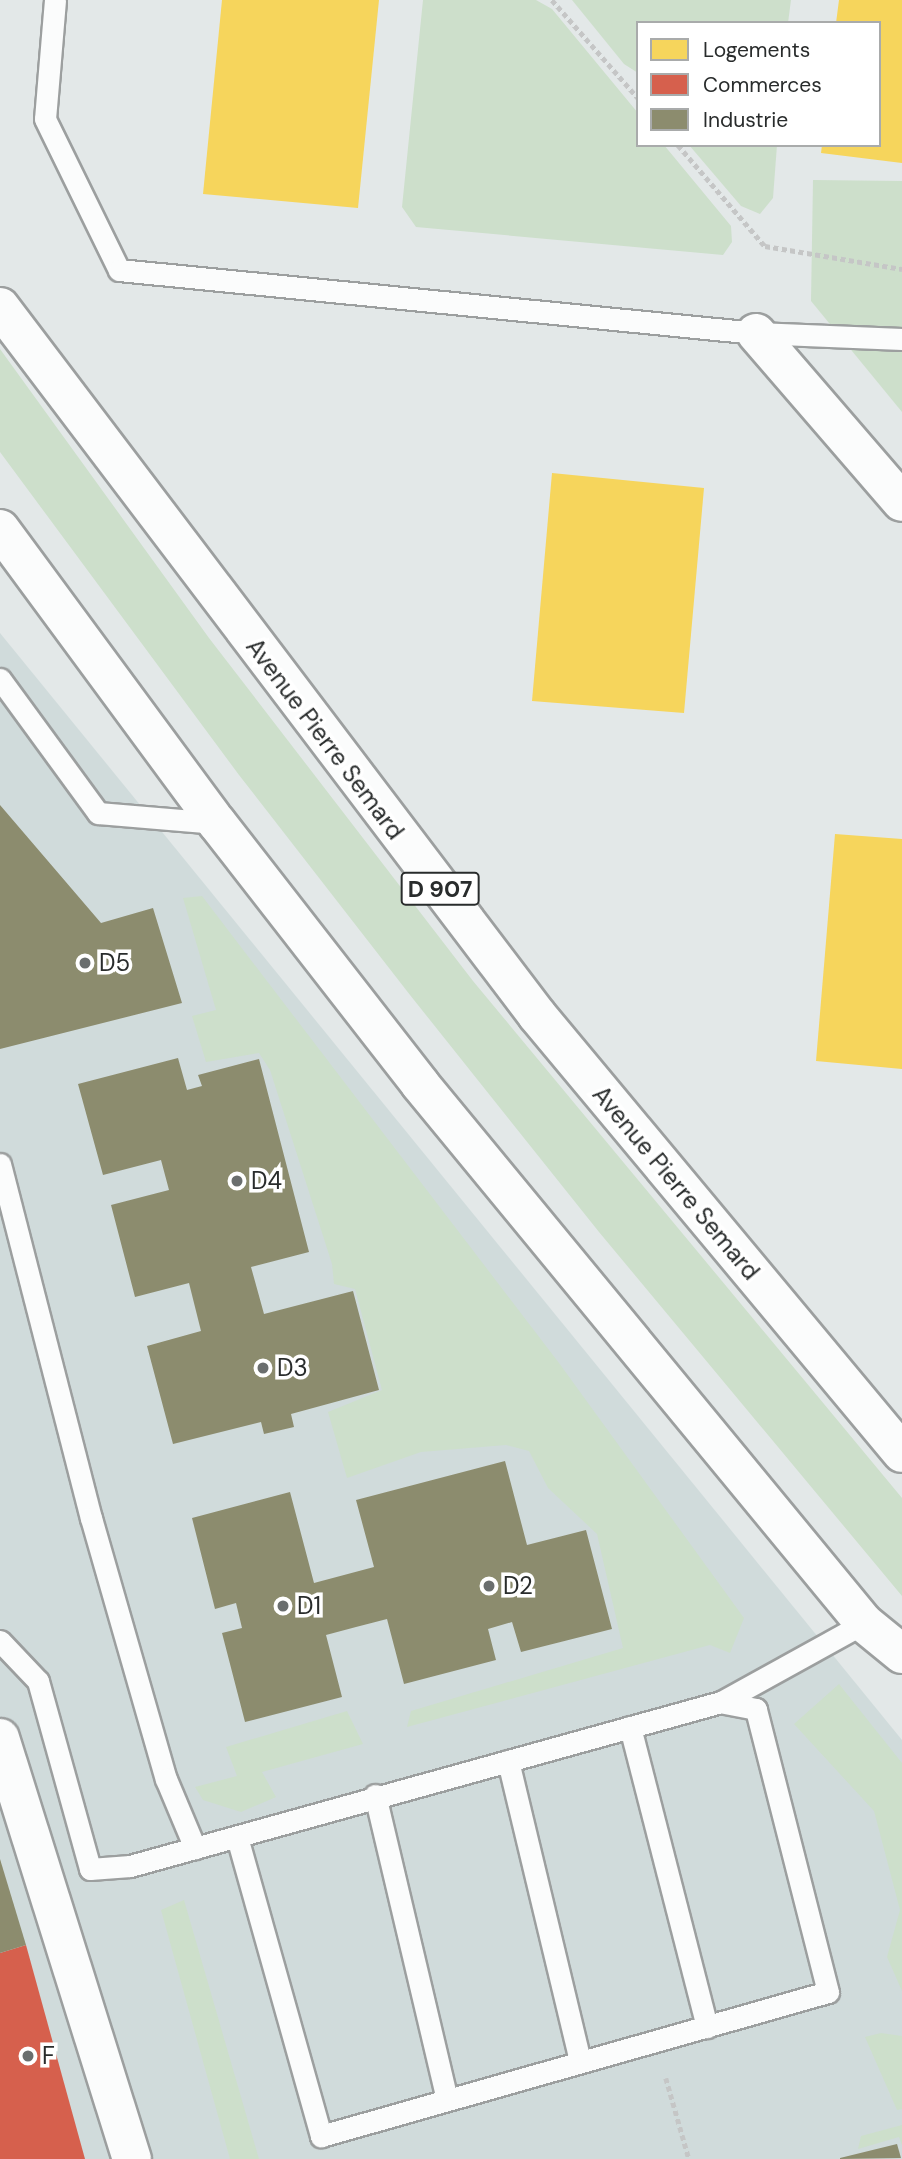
<!DOCTYPE html>
<html>
<head>
<meta charset="utf-8">
<style>
	body { margin:0 }
	#map { position:relative; width:902px; height:2159px; overflow:hidden; background:#e3e8e8; font-family:"DM Sans",sans-serif }
	div>[style] { position:absolute }
	.built>* { inset:0; background:#d0dbdb }
	.green>* { inset:0; background:#cddfcb }
	.homes>* { inset:0; background:#f6d55c }
	.shops>* { inset:0; background:#d6604d }
	.industry>* { inset:0; background:#8c8c6e }
	.path>* { height:4.5px; margin-top:-2.25px; transform-origin:0; background:repeating-linear-gradient(90deg,#c5c6c6 0 5px,transparent 0 8.5px) }
	.roads { filter:drop-shadow(2px 0 #9c9f9f) drop-shadow(-2px 0 #9c9f9f) drop-shadow(0 2px #9c9f9f) drop-shadow(0 -2px #9c9f9f) }
	.lane>* { height:21px; margin:-10.5px; padding:0 10.5px; transform-origin:10.5px; border-radius:10.5px; background:#fbfcfc }
	.street>* { height:38px; margin:-19px; padding:0 19px; transform-origin:19px; border-radius:19px; background:#fbfcfc }
	.primary>* { height:38px; margin:-19px; padding:0 19px; transform-origin:19px; border-radius:19px; background:#fbfcfc }
	.dots>* { width:19px; height:19px; translate:-50% -50%; box-sizing:border-box; border:4px solid #fff; border-radius:50% }
	span { translate:-50% -50%; white-space:nowrap; text-align:center; line-height:1.15; -webkit-text-stroke:7px #fff; paint-order:stroke }
	.shield-label span { padding:2px 5px; background:#fff; border:2px solid; border-radius:5px; -webkit-text-stroke-width:0 }
	.shield-label { font-size:23px; color:#292c2c; font-weight:700 }
	.street-label { font-size:24px; color:#292c2c }
	.poi-label { font-size:24px; color:#292c2c }
	.left { translate:0 -50%; text-align:left }
	.legend { position:absolute; left:636px; top:21px; width:245px; height:126px; box-sizing:border-box; background:#fff; border:2px solid #a9abab; margin:0; padding:9px 12px; list-style:none; font-size:21px; color:#292c2c }
	.legend li { display:flex; align-items:center; gap:14px; height:35px }
	.legend b { width:35px; border:2px solid #a9abab }
</style>
</head>
<body>
<div id="map">
	<div class="built">
		<i style="clip-path:polygon(0 633px,902px 1740px,902px 2159px,0 2159px)"></i>
	</div>
	<div class="green">
		<i style="clip-path:polygon(423px 0,536px 0,552px 9px,638px 113px,638px 145px,664px 145px,731px 226px,732px 242px,723px 255px,416px 227px,402px 207px)"></i>
		<i style="clip-path:polygon(572px 0,791px 0,788px 23px,638px 23px,638px 73px,624px 64px)"></i>
		<i style="clip-path:polygon(689px 145px,777px 145px,773px 198px,760px 214px,741px 206px)"></i>
		<i style="clip-path:polygon(813px 180px,902px 181px,902px 412px,811px 301px)"></i>
		<i style="clip-path:polygon(0 349px,209px 638px,473px 981px,902px 1498px,902px 1596px,599px 1232px,410px 995px,239px 775px,0 452px)"></i>
		<i style="clip-path:polygon(202px 896px,559px 1363px,744px 1618px,730px 1653px,710px 1645px,407px 1727px,411px 1711px,623px 1648px,597px 1534px,548px 1488px,529px 1451px,506px 1445px,421px 1452px,347px 1478px,328px 1412px,382px 1390px,355px 1289px,334px 1284px,332px 1264px,270px 1070px,259px 1053px,206px 1062px,192px 1016px,216px 1010px,183px 898px)"></i>
		<i style="clip-path:polygon(839px 1684px,902px 1763px,902px 1991px,887px 1957px,900px 1910px,874px 1811px,794px 1724px)"></i>
		<i style="clip-path:polygon(347px 1711px,363px 1744px,262px 1772px,276px 1797px,241px 1812px,203px 1800px,195px 1787px,237px 1776px,226px 1747px)"></i>
		<i style="clip-path:polygon(184px 1900px,259px 2159px,230px 2159px,161px 1910px)"></i>
		<i style="clip-path:polygon(881px 2033px,902px 2036px,902px 2109px,897px 2110px,865px 2037px)"></i>
		<i style="clip-path:polygon(902px 2125px,902px 2145px,899px 2137px,858px 2149px,861px 2136px)"></i>
	</div>
	<div class="homes">
		<i style="clip-path:polygon(222px 0,379px 0,358px 208px,203px 194px)"></i>
		<i style="clip-path:polygon(839px 0,902px 0,902px 163px,821px 153px,822px 145px,879px 145px,879px 23px,836px 23px)"></i>
		<i style="clip-path:polygon(552px 473px,704px 488px,684px 713px,532px 701px)"></i>
		<i style="clip-path:polygon(835px 834px,902px 839px,902px 1069px,816px 1061px)"></i>
	</div>
	<div class="shops">
		<i style="clip-path:polygon(26px 1945px,85px 2159px,0 2159px,0 1953px)"></i>
	</div>
	<div class="industry">
		<i style="clip-path:polygon(0 805px,101px 923px,153px 908px,182px 1003px,0 1049px)"></i>
		<i style="clip-path:polygon(178px 1058px,187px 1090px,202px 1086px,198px 1075px,259px 1059px,309px 1252px,251px 1267px,264px 1314px,353px 1291px,379px 1390px,291px 1414px,294px 1427px,264px 1434px,261px 1422px,173px 1444px,147px 1346px,201px 1331px,189px 1283px,135px 1297px,111px 1205px,169px 1190px,161px 1160px,103px 1175px,78px 1084px)"></i>
		<i style="clip-path:polygon(505px 1461px,527px 1545px,586px 1530px,612px 1629px,521px 1652px,512px 1622px,488px 1629px,496px 1660px,404px 1684px,387px 1619px,356px 1627px,326px 1635px,342px 1697px,245px 1722px,222px 1633px,242px 1628px,236px 1603px,215px 1609px,192px 1518px,290px 1492px,314px 1583px,374px 1567px,356px 1500px)"></i>
		<i style="clip-path:polygon(0 1859px,26px 1945px,0 1953px)"></i>
		<i style="clip-path:polygon(897px 2144px,901px 2158px,840px 2159px,840px 2158px)"></i>
	</div>
	<div class="path">
		<i style="left:552px;top:0;width:130px;rotate:48.7deg"></i>
		<i style="left:678px;top:145px;width:133px;rotate:49.3deg"></i>
		<i style="left:765px;top:246px;width:139px;rotate:9.5deg"></i>
		<i style="left:666px;top:2078px;width:84px;rotate:74.1deg"></i>
	</div>
	<div class="roads">
		<div class="lane">
			<i style="left:55px;top:0;width:119px;rotate:94.8deg"></i>
			<i style="left:45px;top:119px;width:168px;rotate:63.9deg"></i>
			<i style="left:119px;top:270px;width:640px;rotate:5.65deg"></i>
			<i style="left:756px;top:333px;width:146px;rotate:2.4deg"></i>
			<i style="left:0;top:679px;width:166px;rotate:53.8deg"></i>
			<i style="left:98px;top:813px;width:119px;rotate:4.8deg"></i>
			<i style="left:0;top:1164px;width:366px;rotate:75.6deg"></i>
			<i style="left:91px;top:1518px;width:272px;rotate:74deg"></i>
			<i style="left:166px;top:1779px;width:75px;rotate:67.2deg"></i>
			<i style="left:0;top:1641px;width:55px;rotate:46.5deg"></i>
			<i style="left:38px;top:1681px;width:195px;rotate:74.5deg"></i>
			<i style="left:90px;top:1869px;width:40px;rotate:-4.3deg"></i>
			<i style="left:130px;top:1866px;width:613px;rotate:-15.51deg"></i>
			<i style="left:721px;top:1702px;width:163px;rotate:-28.9deg"></i>
			<i style="left:630px;top:1727px;width:310px;rotate:75.6deg"></i>
			<i style="left:508px;top:1761px;width:309px;rotate:76.5deg"></i>
			<i style="left:375px;top:1795px;width:313px;rotate:76.7deg"></i>
			<i style="left:237px;top:1837px;width:311px;rotate:74.3deg"></i>
			<i style="left:321px;top:2136px;width:527px;rotate:-15.86deg"></i>
			<i style="left:828px;top:1992px;width:292px;rotate:-104.3deg"></i>
			<i style="left:756px;top:1709px;width:36px;rotate:-169deg"></i>
		</div>
		<div class="street">
			<i style="left:756px;top:333px;width:223px;rotate:49.2deg"></i>
			<i style="left:0;top:1738px;width:441px;rotate:72.6deg"></i>
		</div>
		<div class="primary">
			<i style="left:0;top:307px;width:889px;rotate:52.82deg"></i>
			<i style="left:537px;top:1015px;width:570px;rotate:50.19deg"></i>
			<i style="left:0;top:529px;width:365px;rotate:53.6deg"></i>
			<i style="left:217px;top:823px;width:331px;rotate:52.1deg"></i>
			<i style="left:420px;top:1084px;width:698px;rotate:50.52deg"></i>
			<i style="left:864px;top:1623px;width:49px;rotate:39.2deg"></i>
		</div>
	</div>
	<div class="dots">
		<i style="left:85px;top:963px;background:#6a6e6e"></i>
		<i style="left:237px;top:1181px;background:#6a6e6e"></i>
		<i style="left:263px;top:1368px;background:#6a6e6e"></i>
		<i style="left:489px;top:1586px;background:#6a6e6e"></i>
		<i style="left:283px;top:1606px;background:#6a6e6e"></i>
		<i style="left:28px;top:2056px;background:#6a6e6e"></i>
	</div>
	<div class="shield-label">
		<span style="left:440px;top:889px">D 907</span>
	</div>
	<div class="street-label">
		<span style="left:325px;top:739px;rotate:53deg">Avenue Pierre Semard</span>
		<span style="left:676px;top:1183px;rotate:50deg">Avenue Pierre Semard</span>
	</div>
	<div class="poi-label">
		<span class="left" style="left:99px;top:963px">D5</span>
		<span class="left" style="left:251px;top:1181px">D4</span>
		<span class="left" style="left:277px;top:1368px">D3</span>
		<span class="left" style="left:503px;top:1586px">D2</span>
		<span class="left" style="left:297px;top:1606px">D1</span>
		<span class="left" style="left:42px;top:2056px">F</span>
	</div>
	<ul class="legend">
	<li><b style="height:19px;background:#f6d55c"></b>Logements</li>
	<li><b style="height:19px;background:#d6604d"></b>Commerces</li>
	<li><b style="height:19px;background:#8c8c6e"></b>Industrie</li>
	</ul>
</div>
</body>
</html>
